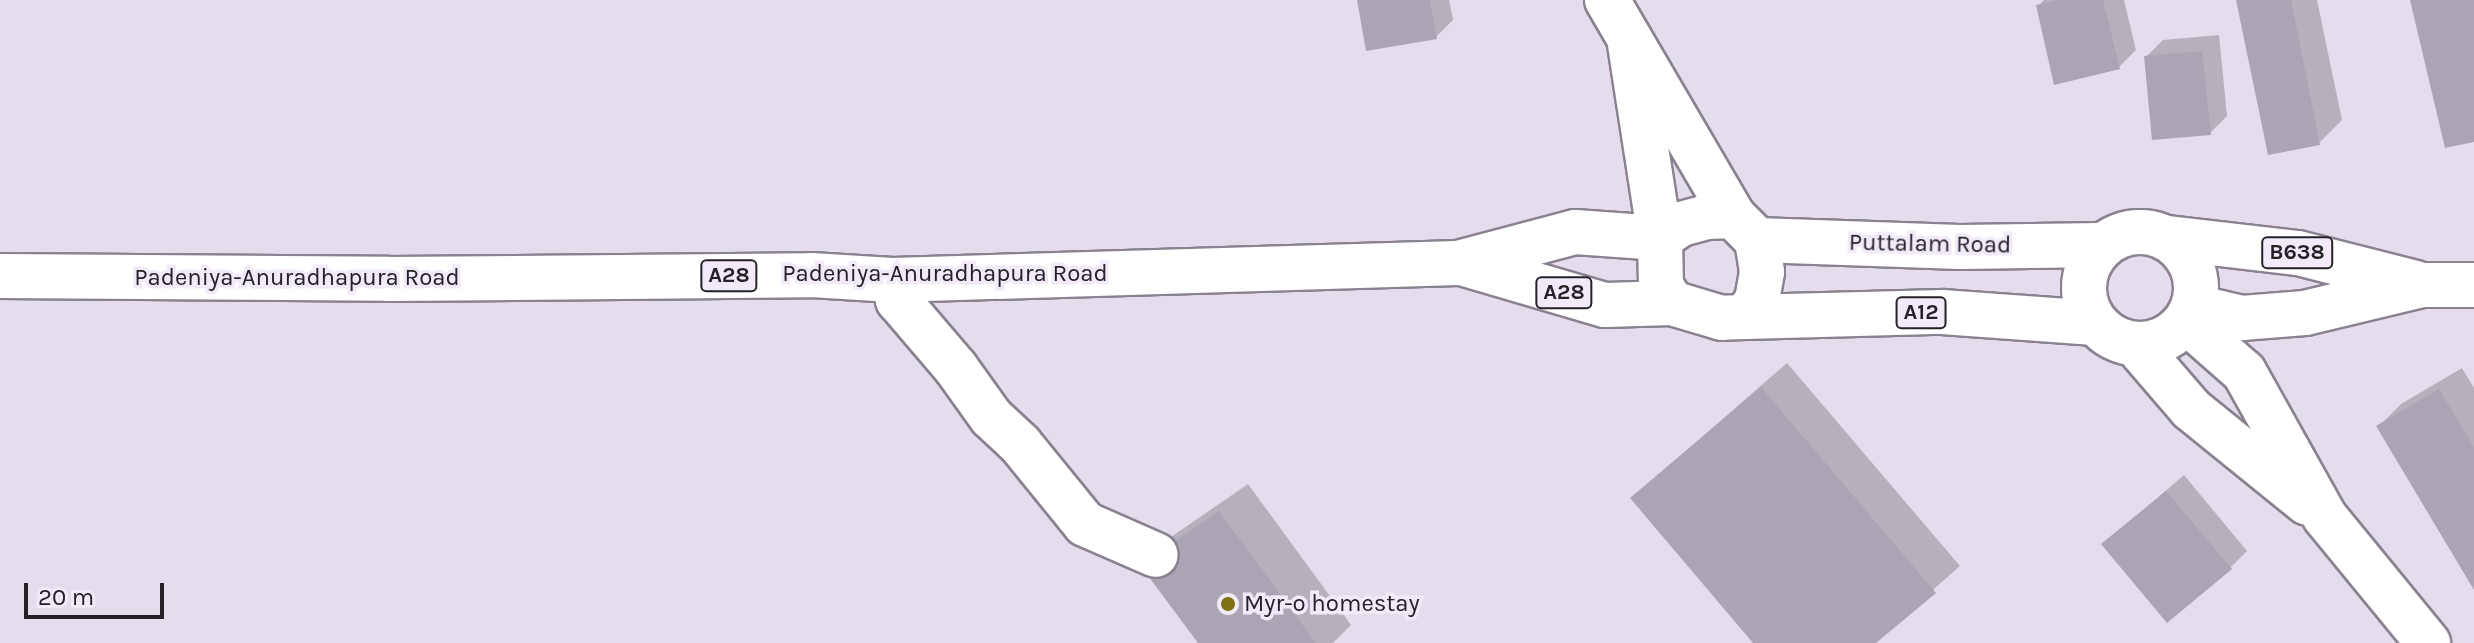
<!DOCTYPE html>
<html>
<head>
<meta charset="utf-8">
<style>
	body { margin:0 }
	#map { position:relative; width:2474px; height:643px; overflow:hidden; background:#e5ddeb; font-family:Karla,sans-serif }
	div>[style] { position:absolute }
	.shadow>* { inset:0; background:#0003 }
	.building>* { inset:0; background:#aca4b2 }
	.roads { filter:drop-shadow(2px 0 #8a828f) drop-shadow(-2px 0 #8a828f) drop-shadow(0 2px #8a828f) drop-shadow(0 -2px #8a828f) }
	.minor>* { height:44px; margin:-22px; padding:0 22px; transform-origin:22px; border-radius:22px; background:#fff }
	.primary>* { height:44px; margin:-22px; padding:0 22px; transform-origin:22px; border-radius:22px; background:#fff }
	.trunk>* { height:44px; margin:-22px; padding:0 22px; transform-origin:22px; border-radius:22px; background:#fff }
	.trunk>.ring { margin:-22px; padding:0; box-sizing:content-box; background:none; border:44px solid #fff; border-radius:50% }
	.dots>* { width:22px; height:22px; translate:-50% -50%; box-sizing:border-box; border:4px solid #f2eaf9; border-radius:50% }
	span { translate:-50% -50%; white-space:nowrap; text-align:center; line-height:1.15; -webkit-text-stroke:7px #f2eaf9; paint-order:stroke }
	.shield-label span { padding:2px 6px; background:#f2eaf9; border:2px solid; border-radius:6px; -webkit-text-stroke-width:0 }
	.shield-label { font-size:22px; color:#252227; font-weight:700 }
	.street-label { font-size:24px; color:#252227 }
	.poi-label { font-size:24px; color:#252227 }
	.left { translate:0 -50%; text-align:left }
	.scale { position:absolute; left:24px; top:583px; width:140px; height:36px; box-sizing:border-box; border:4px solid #252227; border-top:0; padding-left:10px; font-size:24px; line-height:28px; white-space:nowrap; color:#252227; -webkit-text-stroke:6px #f2eaf9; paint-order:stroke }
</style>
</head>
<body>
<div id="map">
	<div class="shadow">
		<i style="clip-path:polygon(1359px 0,1449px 0,1453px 20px,1436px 37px)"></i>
		<i style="clip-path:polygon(2044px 0,2124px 0,2136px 50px,2119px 67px,2038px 6px)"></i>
		<i style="clip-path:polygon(2238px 0,2317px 0,2342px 120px,2319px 143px)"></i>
		<i style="clip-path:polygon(2219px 35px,2227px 116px,2210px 133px,2146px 57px,2163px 40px)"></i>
		<i style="clip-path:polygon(1787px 363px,1960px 566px,1873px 643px,1755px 643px,1632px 498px)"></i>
		<i style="clip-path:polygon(2462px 368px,2474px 388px,2474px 587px,2379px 426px,2401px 404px)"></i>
		<i style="clip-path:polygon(2184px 475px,2247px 551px,2230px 568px,2104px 544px)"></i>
		<i style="clip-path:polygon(1248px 484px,1351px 625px,1333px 643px,1200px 643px,1143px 565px,1171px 537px)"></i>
	</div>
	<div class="building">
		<i style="clip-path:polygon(1357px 0,1430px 0,1437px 39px,1366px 51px)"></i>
		<i style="clip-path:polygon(2059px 0,2103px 0,2120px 69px,2054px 85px,2036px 5px)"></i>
		<i style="clip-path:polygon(2236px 0,2291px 0,2320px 145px,2268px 155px)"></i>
		<i style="clip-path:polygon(2410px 0,2474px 0,2474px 142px,2445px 148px)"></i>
		<i style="clip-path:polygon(2202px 51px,2211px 135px,2152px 140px,2144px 56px)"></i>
		<i style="clip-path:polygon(1761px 387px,1936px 593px,1876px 643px,1753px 643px,1630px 498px)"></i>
		<i style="clip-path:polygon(2439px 389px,2474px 447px,2474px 590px,2376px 426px)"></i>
		<i style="clip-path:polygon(2166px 491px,2232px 569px,2167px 623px,2101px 544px)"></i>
		<i style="clip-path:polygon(1219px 511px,1316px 643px,1198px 643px,1140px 565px)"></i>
	</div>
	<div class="roads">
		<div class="minor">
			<i style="left:893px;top:280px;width:21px;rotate:76deg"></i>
			<i style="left:898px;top:300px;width:89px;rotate:49.5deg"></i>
			<i style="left:956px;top:368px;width:60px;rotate:54.5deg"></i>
			<i style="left:991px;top:417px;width:40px;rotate:43deg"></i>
			<i style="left:1020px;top:444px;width:103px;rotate:50.9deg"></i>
			<i style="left:1085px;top:524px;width:77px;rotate:23.6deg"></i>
		</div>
		<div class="primary">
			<i style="left:2168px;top:238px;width:131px;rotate:6.6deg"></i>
			<i style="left:2298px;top:253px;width:122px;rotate:14.3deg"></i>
			<i style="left:2195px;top:307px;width:48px;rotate:13.2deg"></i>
			<i style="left:2242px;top:318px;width:63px;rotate:-4.5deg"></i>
			<i style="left:2305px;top:313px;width:120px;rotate:-13.5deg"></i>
			<i style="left:2422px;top:285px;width:52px"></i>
		</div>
		<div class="trunk">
			<i style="left:1607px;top:0;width:250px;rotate:59.7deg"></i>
			<i style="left:1733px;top:216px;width:34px;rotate:45deg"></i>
			<i style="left:1757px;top:240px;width:32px;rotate:81deg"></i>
			<i style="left:1762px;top:272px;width:28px;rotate:100deg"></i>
			<i style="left:1757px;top:300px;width:20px;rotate:123deg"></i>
			<i style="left:1746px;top:317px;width:24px;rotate:178deg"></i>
			<i style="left:1722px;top:318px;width:52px;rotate:-163.3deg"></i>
			<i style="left:1672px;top:303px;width:20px;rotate:-123deg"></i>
			<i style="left:1661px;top:286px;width:48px;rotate:-91.2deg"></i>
			<i style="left:1660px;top:238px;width:25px;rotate:-34deg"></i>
			<i style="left:1681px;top:224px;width:27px;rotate:-15deg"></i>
			<i style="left:1707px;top:217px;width:26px;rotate:-2deg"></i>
			<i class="ring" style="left:2084px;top:232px;width:68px;height:68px"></i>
			<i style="left:1757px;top:240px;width:203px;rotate:2deg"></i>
			<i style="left:1960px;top:247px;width:142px;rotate:-0.8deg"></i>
			<i style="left:1461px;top:263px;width:150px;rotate:16.3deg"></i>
			<i style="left:1605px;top:305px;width:67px;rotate:-1.7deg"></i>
			<i style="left:0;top:276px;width:389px;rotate:0.4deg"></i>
			<i style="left:389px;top:279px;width:422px;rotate:-0.5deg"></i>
			<i style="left:811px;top:275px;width:82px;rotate:3.5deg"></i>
			<i style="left:893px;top:280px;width:565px;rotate:-1.72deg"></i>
			<i style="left:1458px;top:263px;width:121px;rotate:-14.8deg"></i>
			<i style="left:1575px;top:232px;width:85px;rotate:4deg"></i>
			<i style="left:1660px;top:238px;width:196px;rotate:-98.8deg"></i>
			<i style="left:1746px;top:317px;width:196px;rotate:-1.5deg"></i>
			<i style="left:1942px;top:312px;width:153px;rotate:4.1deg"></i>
			<i style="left:2187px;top:322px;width:76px;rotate:41.3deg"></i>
			<i style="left:2244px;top:372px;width:166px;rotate:60.8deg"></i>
			<i style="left:2325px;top:517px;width:163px;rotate:50.7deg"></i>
			<i style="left:2136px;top:345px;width:84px;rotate:49.3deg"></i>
			<i style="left:2191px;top:409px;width:149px;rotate:39deg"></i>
		</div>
	</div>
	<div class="dots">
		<i style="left:1228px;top:604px;background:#7e7112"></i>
	</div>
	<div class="shield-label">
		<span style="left:2297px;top:253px">B638</span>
		<span style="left:729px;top:276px">A28</span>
		<span style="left:1564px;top:293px">A28</span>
		<span style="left:1921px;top:313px">A12</span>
	</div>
	<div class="street-label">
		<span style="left:1930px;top:244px;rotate:1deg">Puttalam Road</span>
		<span style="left:945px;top:274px">Padeniya-Anuradhapura Road</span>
		<span style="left:297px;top:278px">Padeniya-Anuradhapura Road</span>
	</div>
	<div class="poi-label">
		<span class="left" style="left:1244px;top:604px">Myr-o homestay</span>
	</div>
	<div class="scale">20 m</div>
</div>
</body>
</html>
